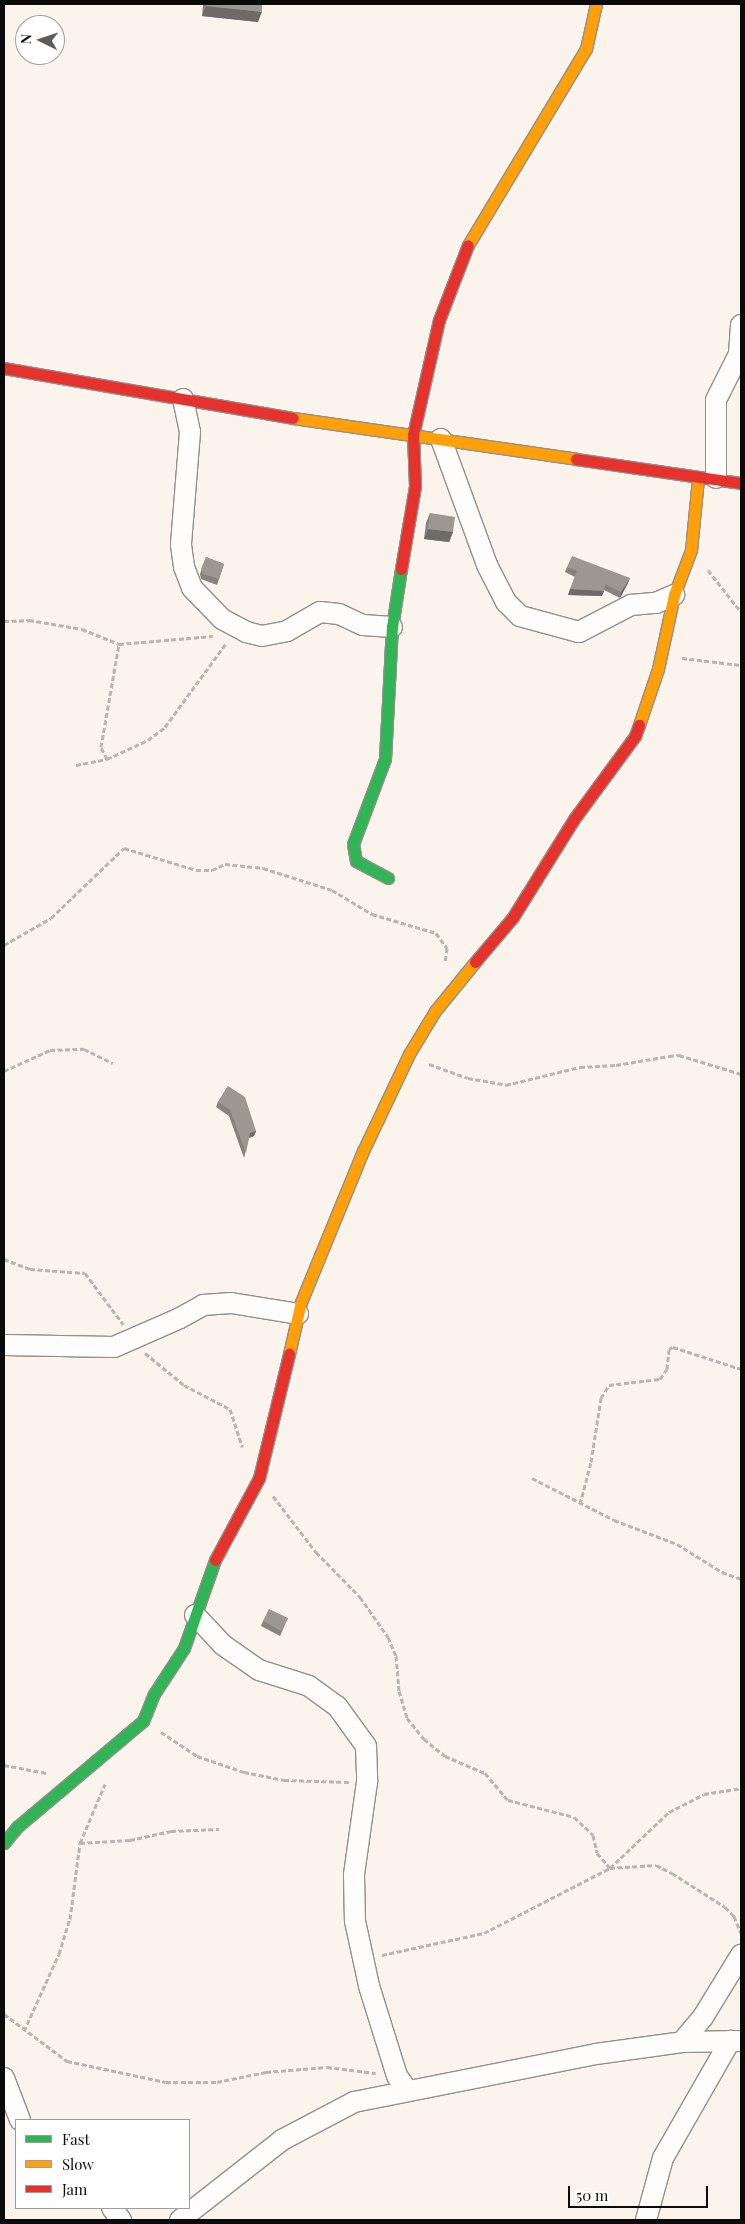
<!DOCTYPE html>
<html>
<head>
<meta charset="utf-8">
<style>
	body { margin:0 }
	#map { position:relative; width:745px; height:2224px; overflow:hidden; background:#faf4ed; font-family:"Playfair Display",serif }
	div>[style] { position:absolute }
	.path>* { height:3px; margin-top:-1.5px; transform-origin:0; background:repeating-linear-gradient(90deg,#b7b6b5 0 5px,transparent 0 7.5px) }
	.roads { filter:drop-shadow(1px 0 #928f8c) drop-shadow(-1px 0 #928f8c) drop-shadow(0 1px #928f8c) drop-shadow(0 -1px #928f8c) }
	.street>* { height:20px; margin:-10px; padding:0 10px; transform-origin:10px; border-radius:10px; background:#fefdfc }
	.fast>* { height:11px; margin:-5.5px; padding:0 5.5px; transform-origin:5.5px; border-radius:5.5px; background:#30b455 }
	.slow>* { height:11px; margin:-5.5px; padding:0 5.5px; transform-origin:5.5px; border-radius:5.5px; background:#ff9f0a }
	.jam>* { height:11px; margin:-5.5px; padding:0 5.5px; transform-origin:5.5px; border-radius:5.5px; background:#e5322d }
	.wall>* { inset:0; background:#86827e }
	.shaded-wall>* { inset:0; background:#6d6a67 }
	.building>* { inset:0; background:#9c9793 }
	span { translate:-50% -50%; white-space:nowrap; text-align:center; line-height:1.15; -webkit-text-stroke:5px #fff; paint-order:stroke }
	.frame { position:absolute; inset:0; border:5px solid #0a0a0a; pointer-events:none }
	.legend { position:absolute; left:15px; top:2119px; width:175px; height:90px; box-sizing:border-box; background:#fff; border:1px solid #9d9d9d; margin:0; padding:6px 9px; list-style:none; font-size:15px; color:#0a0a0a }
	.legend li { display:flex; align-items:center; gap:10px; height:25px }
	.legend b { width:25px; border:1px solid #9d9d9d }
	.north { position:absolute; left:15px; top:15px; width:50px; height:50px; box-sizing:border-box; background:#fff; border:1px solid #9d9d9d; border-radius:50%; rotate:274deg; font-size:14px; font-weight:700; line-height:20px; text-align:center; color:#0a0a0a }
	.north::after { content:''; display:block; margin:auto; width:18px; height:22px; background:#5e5c59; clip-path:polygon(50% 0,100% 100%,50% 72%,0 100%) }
	.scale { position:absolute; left:568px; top:2186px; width:140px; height:22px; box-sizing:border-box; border:2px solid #0a0a0a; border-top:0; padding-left:6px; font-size:15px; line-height:18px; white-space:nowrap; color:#0a0a0a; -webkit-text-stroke:4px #fff; paint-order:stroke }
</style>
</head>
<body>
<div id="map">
	<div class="path">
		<i style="left:708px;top:570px;width:53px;rotate:51.8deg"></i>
		<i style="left:4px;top:621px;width:25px;rotate:-2deg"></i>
		<i style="left:29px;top:620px;width:54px;rotate:9.6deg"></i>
		<i style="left:82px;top:629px;width:40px;rotate:22deg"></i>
		<i style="left:119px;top:644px;width:94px;rotate:-4.9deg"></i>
		<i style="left:682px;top:658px;width:59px;rotate:6.8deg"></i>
		<i style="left:107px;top:759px;width:13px;rotate:-117deg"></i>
		<i style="left:101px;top:747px;width:105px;rotate:-80.1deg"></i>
		<i style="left:76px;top:765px;width:32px;rotate:-11deg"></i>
		<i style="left:107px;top:759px;width:45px;rotate:-24.9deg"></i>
		<i style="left:148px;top:740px;width:21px;rotate:-37deg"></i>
		<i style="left:165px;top:727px;width:105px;rotate:-53.9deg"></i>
		<i style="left:4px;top:945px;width:54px;rotate:-29.9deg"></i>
		<i style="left:51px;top:918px;width:101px;rotate:-43.8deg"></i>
		<i style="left:124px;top:848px;width:75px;rotate:17deg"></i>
		<i style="left:196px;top:870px;width:16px"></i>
		<i style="left:212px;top:870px;width:14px;rotate:-25deg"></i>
		<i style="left:225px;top:864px;width:38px;rotate:6deg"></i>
		<i style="left:263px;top:868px;width:72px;rotate:17.7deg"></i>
		<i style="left:332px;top:890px;width:47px;rotate:31deg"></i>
		<i style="left:372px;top:914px;width:67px;rotate:16.5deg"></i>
		<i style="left:436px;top:933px;width:19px;rotate:54deg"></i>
		<i style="left:447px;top:948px;width:14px;rotate:98deg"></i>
		<i style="left:429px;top:1064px;width:41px;rotate:19.7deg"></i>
		<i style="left:468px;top:1078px;width:39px;rotate:10deg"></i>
		<i style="left:506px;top:1085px;width:76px;rotate:-13.7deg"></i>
		<i style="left:580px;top:1067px;width:36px;rotate:-3deg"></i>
		<i style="left:616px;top:1065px;width:54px;rotate:-9.6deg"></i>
		<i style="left:669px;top:1056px;width:10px;rotate:-6deg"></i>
		<i style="left:679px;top:1055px;width:65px;rotate:17deg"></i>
		<i style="left:4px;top:1071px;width:51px;rotate:-24.5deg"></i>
		<i style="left:50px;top:1050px;width:34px;rotate:-2deg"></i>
		<i style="left:84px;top:1049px;width:32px;rotate:26deg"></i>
		<i style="left:4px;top:1259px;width:28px;rotate:21deg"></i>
		<i style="left:30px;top:1269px;width:55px;rotate:4.2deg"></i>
		<i style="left:85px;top:1273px;width:64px;rotate:53.3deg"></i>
		<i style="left:145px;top:1353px;width:50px;rotate:39.4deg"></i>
		<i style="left:184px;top:1385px;width:52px;rotate:27.6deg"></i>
		<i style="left:230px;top:1409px;width:40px;rotate:72deg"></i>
		<i style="left:532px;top:1478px;width:92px;rotate:27.1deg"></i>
		<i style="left:614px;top:1520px;width:67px;rotate:20.9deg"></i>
		<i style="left:677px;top:1544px;width:53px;rotate:31.9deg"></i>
		<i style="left:722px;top:1572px;width:20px;rotate:20deg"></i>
		<i style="left:273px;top:1496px;width:71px;rotate:52.5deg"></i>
		<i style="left:316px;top:1552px;width:63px;rotate:45.6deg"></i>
		<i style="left:360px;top:1597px;width:49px;rotate:55deg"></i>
		<i style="left:388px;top:1637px;width:21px;rotate:67deg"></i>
		<i style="left:396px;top:1656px;width:35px;rotate:85deg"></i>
		<i style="left:399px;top:1691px;width:28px;rotate:73deg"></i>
		<i style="left:407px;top:1718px;width:27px;rotate:51deg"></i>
		<i style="left:424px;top:1739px;width:27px;rotate:39deg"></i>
		<i style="left:445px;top:1756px;width:43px;rotate:23deg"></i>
		<i style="left:485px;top:1773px;width:35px;rotate:50deg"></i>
		<i style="left:508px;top:1800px;width:68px;rotate:14.4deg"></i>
		<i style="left:574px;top:1817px;width:26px;rotate:43deg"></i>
		<i style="left:593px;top:1835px;width:18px;rotate:77deg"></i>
		<i style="left:597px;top:1853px;width:20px;rotate:49deg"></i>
		<i style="left:610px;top:1868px;width:46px;rotate:-3.7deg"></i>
		<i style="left:656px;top:1865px;width:18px;rotate:27deg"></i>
		<i style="left:672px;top:1873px;width:63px;rotate:32.7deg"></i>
		<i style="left:725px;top:1907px;width:13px;rotate:45deg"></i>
		<i style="left:734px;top:1916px;width:18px;rotate:68deg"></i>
		<i style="left:580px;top:1504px;width:43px;rotate:-75.3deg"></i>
		<i style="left:591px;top:1462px;width:65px;rotate:-81.1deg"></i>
		<i style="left:601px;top:1398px;width:15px;rotate:-58deg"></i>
		<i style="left:609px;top:1385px;width:51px;rotate:-6.7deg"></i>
		<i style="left:660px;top:1379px;width:12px;rotate:-55deg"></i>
		<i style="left:667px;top:1369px;width:20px;rotate:-84deg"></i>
		<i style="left:669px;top:1349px;width:4px;rotate:-27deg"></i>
		<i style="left:673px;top:1347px;width:71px;rotate:17.9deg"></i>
		<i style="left:161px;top:1732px;width:43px;rotate:33.7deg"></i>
		<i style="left:197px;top:1756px;width:50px;rotate:18.8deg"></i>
		<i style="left:244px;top:1772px;width:41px;rotate:11.3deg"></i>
		<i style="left:284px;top:1780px;width:65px;rotate:1.8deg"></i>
		<i style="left:4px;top:1765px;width:43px;rotate:10.8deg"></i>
		<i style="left:80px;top:1843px;width:50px;rotate:-3.4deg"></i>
		<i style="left:130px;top:1840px;width:42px;rotate:-12.4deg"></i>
		<i style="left:171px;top:1831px;width:48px;rotate:-2.4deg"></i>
		<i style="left:382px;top:1955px;width:104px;rotate:-12.2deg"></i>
		<i style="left:484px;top:1933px;width:142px;rotate:-27.3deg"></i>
		<i style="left:610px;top:1868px;width:81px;rotate:-43.5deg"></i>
		<i style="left:669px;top:1812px;width:39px;rotate:-27deg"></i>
		<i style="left:704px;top:1794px;width:37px;rotate:-9deg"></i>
		<i style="left:4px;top:2014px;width:79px;rotate:36.7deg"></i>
		<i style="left:67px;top:2061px;width:101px;rotate:12deg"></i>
		<i style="left:166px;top:2082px;width:51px"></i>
		<i style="left:217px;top:2082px;width:50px;rotate:-11.5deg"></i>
		<i style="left:266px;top:2072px;width:61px;rotate:-4.7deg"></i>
		<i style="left:327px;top:2067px;width:49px;rotate:7deg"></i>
		<i style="left:24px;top:2031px;width:85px;rotate:-65.6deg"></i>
		<i style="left:59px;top:1954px;width:37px;rotate:-73deg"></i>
		<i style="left:70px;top:1919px;width:77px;rotate:-82.5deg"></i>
		<i style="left:80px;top:1843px;width:64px;rotate:-67deg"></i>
	</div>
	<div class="roads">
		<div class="street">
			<i style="left:183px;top:399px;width:34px;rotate:78deg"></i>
			<i style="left:190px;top:432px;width:113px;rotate:94.6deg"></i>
			<i style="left:181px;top:545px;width:22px;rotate:82deg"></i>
			<i style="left:184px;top:567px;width:22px;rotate:69deg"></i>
			<i style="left:192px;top:588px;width:43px;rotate:45.9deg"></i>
			<i style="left:222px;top:619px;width:27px;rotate:28deg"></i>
			<i style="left:246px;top:632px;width:16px;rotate:14deg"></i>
			<i style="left:262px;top:636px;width:25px;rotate:-11deg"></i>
			<i style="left:287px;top:631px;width:38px;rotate:-30deg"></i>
			<i style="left:320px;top:612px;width:19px;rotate:6deg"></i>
			<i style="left:339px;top:614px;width:26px;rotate:25deg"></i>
			<i style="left:363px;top:625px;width:29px;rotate:4deg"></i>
			<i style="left:441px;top:439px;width:134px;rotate:69.9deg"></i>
			<i style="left:487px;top:565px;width:42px;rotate:62.8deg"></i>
			<i style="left:506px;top:602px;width:20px;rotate:45deg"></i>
			<i style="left:520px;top:616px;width:61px;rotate:15.2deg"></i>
			<i style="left:579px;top:632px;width:59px;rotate:-27.4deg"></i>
			<i style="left:631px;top:605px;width:25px;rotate:-5deg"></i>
			<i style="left:656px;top:603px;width:20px;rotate:-24deg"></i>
			<i style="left:716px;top:478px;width:78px;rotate:-90deg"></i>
			<i style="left:716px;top:400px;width:51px;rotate:-63.4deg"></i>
			<i style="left:739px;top:354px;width:29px;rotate:-86deg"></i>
			<i style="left:4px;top:1345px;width:110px;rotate:1deg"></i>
			<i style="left:114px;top:1347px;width:72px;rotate:-23.7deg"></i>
			<i style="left:180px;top:1318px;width:26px;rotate:-29deg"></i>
			<i style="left:203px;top:1305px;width:28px;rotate:-4deg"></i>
			<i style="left:231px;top:1303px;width:68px;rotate:9.3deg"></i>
			<i style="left:195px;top:1615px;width:41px;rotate:47deg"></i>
			<i style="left:223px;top:1645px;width:44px;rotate:34.8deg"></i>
			<i style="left:259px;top:1670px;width:52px;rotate:17.7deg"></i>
			<i style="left:309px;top:1686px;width:34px;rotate:36deg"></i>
			<i style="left:337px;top:1706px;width:49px;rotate:54.1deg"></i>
			<i style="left:366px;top:1746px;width:36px;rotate:88deg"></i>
			<i style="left:367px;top:1782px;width:94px;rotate:98deg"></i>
			<i style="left:354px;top:1875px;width:46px;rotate:88.8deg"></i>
			<i style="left:355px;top:1921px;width:66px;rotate:77.8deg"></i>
			<i style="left:369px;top:1986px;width:94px;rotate:72.7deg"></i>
			<i style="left:397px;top:2076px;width:17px;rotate:54deg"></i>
			<i style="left:682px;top:2042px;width:33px;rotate:-50deg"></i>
			<i style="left:703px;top:2017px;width:73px;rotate:-58.5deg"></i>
			<i style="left:4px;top:2078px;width:45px;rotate:69.1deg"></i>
			<i style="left:112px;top:2208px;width:15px;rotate:53deg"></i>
			<i style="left:180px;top:2220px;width:130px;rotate:-38.1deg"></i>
			<i style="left:282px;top:2140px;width:81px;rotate:-27.8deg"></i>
			<i style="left:354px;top:2102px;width:247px;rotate:-11.2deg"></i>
			<i style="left:596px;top:2054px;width:87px;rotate:-7.9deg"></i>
			<i style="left:682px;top:2042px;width:59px;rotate:-1deg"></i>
			<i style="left:646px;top:2220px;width:64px;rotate:-74.7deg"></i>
			<i style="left:663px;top:2158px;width:135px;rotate:-60.2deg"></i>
		</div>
		<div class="fast">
			<i style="left:388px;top:878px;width:36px;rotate:-152deg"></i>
			<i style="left:356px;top:861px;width:17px;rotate:-100deg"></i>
			<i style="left:353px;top:844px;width:91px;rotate:-69.4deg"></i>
			<i style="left:385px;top:759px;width:132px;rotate:-87deg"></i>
			<i style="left:392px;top:627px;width:59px;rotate:-81.2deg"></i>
			<i style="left:4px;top:1843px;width:21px;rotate:-51deg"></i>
			<i style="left:17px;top:1827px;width:165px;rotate:-40.1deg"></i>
			<i style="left:143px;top:1721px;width:29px;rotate:-68deg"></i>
			<i style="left:154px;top:1694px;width:55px;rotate:-56.9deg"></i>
			<i style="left:184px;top:1648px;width:93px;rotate:-70.6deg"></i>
		</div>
		<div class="slow">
			<i style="left:468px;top:245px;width:229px;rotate:-59deg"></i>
			<i style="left:586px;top:49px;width:46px;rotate:-77.5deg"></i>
			<i style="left:293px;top:418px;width:286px;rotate:8.2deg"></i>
			<i style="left:639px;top:725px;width:59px;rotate:-71.3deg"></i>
			<i style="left:658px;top:669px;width:76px;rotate:-77.8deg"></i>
			<i style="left:674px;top:595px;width:48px;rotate:-69.3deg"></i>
			<i style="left:691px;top:550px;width:72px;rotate:-84.4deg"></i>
			<i style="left:289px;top:1354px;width:53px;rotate:-77deg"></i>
			<i style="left:301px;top:1302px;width:163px;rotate:-67.7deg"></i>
			<i style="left:363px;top:1151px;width:107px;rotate:-64.6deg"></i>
			<i style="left:409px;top:1054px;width:50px;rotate:-58.8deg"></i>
			<i style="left:435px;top:1011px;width:63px;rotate:-50.8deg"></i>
		</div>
		<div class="jam">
			<i style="left:4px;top:368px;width:293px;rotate:9.8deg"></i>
			<i style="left:576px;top:459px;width:167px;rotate:8.3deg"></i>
			<i style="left:401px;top:569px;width:84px;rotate:-80.4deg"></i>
			<i style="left:415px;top:486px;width:51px;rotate:-92.2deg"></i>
			<i style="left:413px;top:435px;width:118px;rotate:-77.3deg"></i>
			<i style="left:439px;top:320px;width:80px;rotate:-68.9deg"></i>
			<i style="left:475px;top:962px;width:59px;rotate:-49.8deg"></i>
			<i style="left:513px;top:917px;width:115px;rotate:-58.1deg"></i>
			<i style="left:574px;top:819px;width:103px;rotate:-53.7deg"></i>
			<i style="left:635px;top:736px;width:12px;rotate:-70deg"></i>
			<i style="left:215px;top:1560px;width:93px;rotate:-61.8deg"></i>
			<i style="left:259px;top:1478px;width:128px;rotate:-76.4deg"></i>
		</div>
	</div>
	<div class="wall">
		<i style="clip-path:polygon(203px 4px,262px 4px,258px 22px,202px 16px)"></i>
		<i style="clip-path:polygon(430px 513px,453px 532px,449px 542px,424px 539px,426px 523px)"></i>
		<i style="clip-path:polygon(206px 557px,224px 564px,217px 585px,201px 579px,200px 574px)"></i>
		<i style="clip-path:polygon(567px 567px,630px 578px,628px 583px,620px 598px,604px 590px,602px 596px,568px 595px,575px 577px,565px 572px)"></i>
		<i style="clip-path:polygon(228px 1086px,256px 1131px,254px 1136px,249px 1138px,244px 1158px,229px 1116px,216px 1107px,218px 1102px)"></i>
		<i style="clip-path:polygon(288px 1618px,280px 1636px,261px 1626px,263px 1621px)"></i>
	</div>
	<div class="shaded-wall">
		<i style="clip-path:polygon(206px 6px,262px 12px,258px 22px,202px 16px)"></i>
		<i style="clip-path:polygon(428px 529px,453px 532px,449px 542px,424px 539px)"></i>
		<i style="clip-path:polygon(630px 578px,628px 583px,620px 598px,621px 592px)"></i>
		<i style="clip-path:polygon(570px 589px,604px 591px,602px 596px,568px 595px)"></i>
		<i style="clip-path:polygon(256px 1131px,254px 1136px,248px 1138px,250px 1133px)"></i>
	</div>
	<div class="building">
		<i style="clip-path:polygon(206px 4px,262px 4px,262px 12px,206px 6px)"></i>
		<i style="clip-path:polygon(430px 513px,455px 517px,453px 532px,428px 529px)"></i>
		<i style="clip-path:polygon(572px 556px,630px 578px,621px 592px,605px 584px,604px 591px,570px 589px,577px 571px,567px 567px)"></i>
		<i style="clip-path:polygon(206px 557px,224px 564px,219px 579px,203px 574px,201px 569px)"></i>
		<i style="clip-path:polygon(228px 1086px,245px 1097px,256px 1131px,250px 1133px,246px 1153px,230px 1110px,218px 1102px)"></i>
		<i style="clip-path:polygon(269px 1609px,288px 1618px,281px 1631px,263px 1621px)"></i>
	</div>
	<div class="frame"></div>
	<ul class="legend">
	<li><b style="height:6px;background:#30b455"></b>Fast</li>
	<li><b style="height:6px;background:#ff9f0a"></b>Slow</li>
	<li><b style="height:6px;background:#e5322d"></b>Jam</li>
	</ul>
	<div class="north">N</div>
	<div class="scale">50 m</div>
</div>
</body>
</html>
